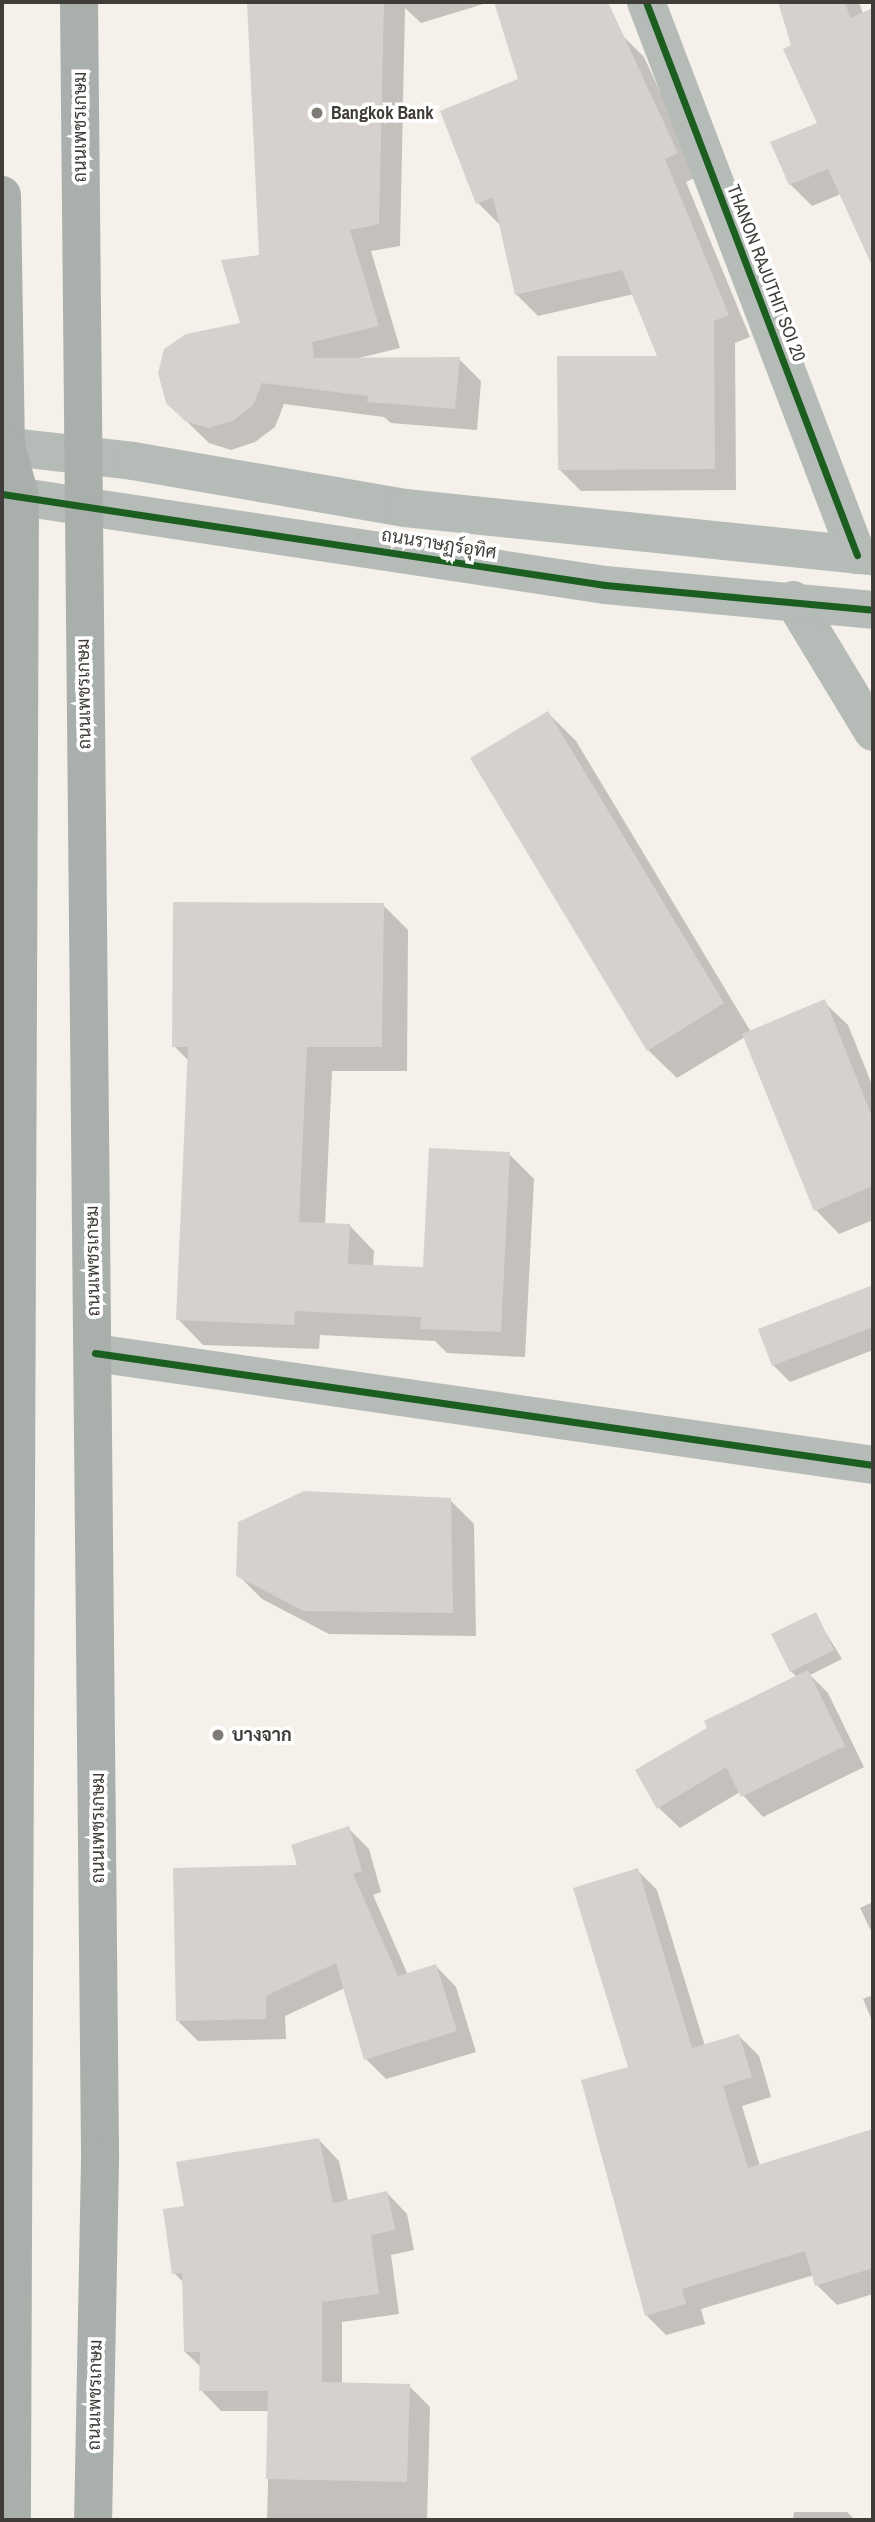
<!DOCTYPE html>
<html>
<head>
<meta charset="utf-8">
<style>
	body { margin:0 }
	#map { position:relative; width:875px; height:2522px; overflow:hidden; background:#f5f0ea; font-family:"Archivo Narrow",Sarabun,sans-serif }
	div>[style] { position:absolute }
	.shadow>* { inset:0; background:#0003 }
	.building>* { inset:0; background:#d6d1ce }
	.minor>* { height:38px; margin:-19px; padding:0 19px; transform-origin:19px; border-radius:19px; background:#b5bbb7 }
	.tertiary>* { height:38px; margin:-19px; padding:0 19px; transform-origin:19px; border-radius:19px; background:#b5bbb7 }
	.secondary>* { height:38px; margin:-19px; padding:0 19px; transform-origin:19px; border-radius:19px; background:#a9b0ac }
	.cycleway>* { height:7px; margin:-3.5px; padding:0 3.5px; transform-origin:3.5px; border-radius:3.5px; background:#1b5e20 }
	.dots>* { width:19px; height:19px; translate:-50% -50%; box-sizing:border-box; border:4px solid #fff; border-radius:50% }
	span { translate:-50% -50%; white-space:nowrap; text-align:center; line-height:1.15; -webkit-text-stroke:7px #fff; paint-order:stroke }
	.poi-label { font-size:18px; color:#403c37; font-weight:700 }
	.left { translate:0 -50%; text-align:left }
	.street-label { font-size:18px; color:#403c37 }
	.frame { position:absolute; inset:0; border:4px solid #403c37; pointer-events:none }
</style>
</head>
<body>
<div id="map">
	<div class="shadow">
		<i style="clip-path:polygon(248px 2px,490px 2px,421px 23px,405px 8px,400px 246px,371px 251px,400px 348px,359px 358px,459px 359px,481px 381px,477px 430px,391px 423px,384px 417px,284px 404px,275px 427px,255px 442px,231px 450px,209px 443px,167px 402px,242px 324px,261px 256px)"></i>
		<i style="clip-path:polygon(496px 2px,593px 2px,602px 30px,622px 35px,644px 57px,699px 176px,686px 182px,750px 337px,735px 343px,736px 490px,581px 491px,559px 469px,660px 357px,634px 294px,538px 316px,516px 294px,500px 225px,478px 203px,442px 112px,520px 80px)"></i>
		<i style="clip-path:polygon(780px 2px,859px 2px,863px 14px,873px 10px,873px 264px,841px 194px,812px 206px,790px 184px,819px 124px)"></i>
		<i style="clip-path:polygon(548px 713px,576px 741px,751px 1032px,824px 1002px,848px 1025px,873px 1087px,873px 1220px,839px 1234px,816px 1210px,745px 1037px,677px 1078px,648px 1050px)"></i>
		<i style="clip-path:polygon(383px 905px,408px 930px,407px 1071px,332px 1071px,325px 1225px,349px 1225px,374px 1251px,373px 1267px,425px 1269px,509px 1154px,534px 1179px,525px 1357px,447px 1353px,435px 1341px,320px 1335px,319px 1349px,203px 1345px,178px 1319px,189px 1061px,174px 1046px)"></i>
		<i style="clip-path:polygon(873px 1287px,873px 1350px,790px 1382px,773px 1365px,760px 1330px)"></i>
		<i style="clip-path:polygon(450px 1500px,474px 1524px,476px 1636px,329px 1634px,262px 1599px,238px 1575px)"></i>
		<i style="clip-path:polygon(815px 1615px,842px 1659px,810px 1675px,828px 1693px,864px 1767px,763px 1817px,740px 1792px,680px 1828px,659px 1808px,797px 1677px,791px 1671px)"></i>
		<i style="clip-path:polygon(348px 1828px,369px 1849px,381px 1892px,373px 1895px,408px 1975px,436px 1966px,456px 1987px,476px 2052px,386px 2079px,366px 2059px,345px 1988px,285px 2016px,286px 2039px,198px 2041px,177px 2020px,299px 1867px)"></i>
		<i style="clip-path:polygon(637px 1870px,657px 1890px,705px 2046px,739px 2036px,759px 2056px,771px 2097px,742px 2106px,760px 2166px,873px 2129px,873px 2294px,837px 2305px,817px 2285px,814px 2275px,701px 2309px,705px 2324px,666px 2335px,646px 2315px,630px 2068px)"></i>
		<i style="clip-path:polygon(873px 1902px,873px 1935px,860px 1908px)"></i>
		<i style="clip-path:polygon(873px 1995px,873px 2023px,863px 1999px)"></i>
		<i style="clip-path:polygon(319px 2140px,339px 2161px,348px 2201px,387px 2193px,407px 2214px,414px 2250px,391px 2255px,399px 2314px,342px 2322px,342px 2384px,409px 2386px,430px 2407px,427px 2520px,267px 2520px,270px 2411px,221px 2411px,201px 2390px,201px 2367px,185px 2352px,184px 2283px,174px 2273px,186px 2208px)"></i>
		<i style="clip-path:polygon(794px 2512px,847px 2512px,855px 2520px,793px 2520px)"></i>
	</div>
	<div class="building">
		<i style="clip-path:polygon(247px 2px,384px 2px,379px 224px,350px 230px,379px 326px,312px 342px,314px 358px,460px 357px,455px 409px,367px 402px,368px 396px,262px 383px,253px 405px,233px 421px,208px 428px,185px 421px,166px 403px,158px 373px,164px 349px,186px 334px,240px 323px,221px 260px,259px 255px)"></i>
		<i style="clip-path:polygon(494px 2px,608px 2px,678px 153px,665px 159px,729px 315px,714px 321px,715px 469px,558px 470px,557px 356px,657px 356px,622px 270px,515px 295px,493px 197px,476px 204px,440px 111px,518px 79px)"></i>
		<i style="clip-path:polygon(778px 2px,845px 2px,850px 18px,873px 8px,873px 268px,828px 169px,789px 185px,770px 142px,817px 123px,783px 49px,791px 45px)"></i>
		<i style="clip-path:polygon(548px 711px,724px 1003px,647px 1051px,470px 758px)"></i>
		<i style="clip-path:polygon(173px 902px,384px 903px,382px 1047px,307px 1047px,299px 1222px,350px 1224px,348px 1264px,423px 1267px,429px 1148px,510px 1152px,501px 1332px,420px 1329px,421px 1317px,295px 1311px,294px 1325px,176px 1320px,188px 1047px,172px 1047px)"></i>
		<i style="clip-path:polygon(825px 999px,873px 1119px,873px 1186px,814px 1211px,742px 1034px)"></i>
		<i style="clip-path:polygon(873px 1285px,873px 1327px,772px 1366px,758px 1329px)"></i>
		<i style="clip-path:polygon(304px 1491px,451px 1498px,453px 1613px,304px 1611px,236px 1576px,238px 1522px)"></i>
		<i style="clip-path:polygon(816px 1612px,834px 1650px,790px 1672px,771px 1634px)"></i>
		<i style="clip-path:polygon(808px 1670px,845px 1746px,741px 1797px,726px 1767px,657px 1809px,635px 1770px,707px 1728px,704px 1721px)"></i>
		<i style="clip-path:polygon(349px 1826px,362px 1871px,353px 1874px,398px 1976px,436px 1964px,457px 2031px,364px 2060px,336px 1963px,266px 1996px,266px 2019px,176px 2021px,173px 1868px,297px 1865px,291px 1845px)"></i>
		<i style="clip-path:polygon(638px 1868px,692px 2048px,739px 2034px,752px 2077px,723px 2086px,748px 2168px,873px 2129px,873px 2268px,815px 2286px,805px 2251px,682px 2289px,686px 2304px,645px 2316px,581px 2080px,628px 2067px,573px 1888px)"></i>
		<i style="clip-path:polygon(319px 2138px,333px 2203px,387px 2191px,395px 2230px,371px 2235px,379px 2294px,322px 2302px,322px 2382px,410px 2384px,407px 2482px,266px 2479px,268px 2391px,199px 2391px,200px 2352px,184px 2352px,182px 2273px,172px 2274px,163px 2209px,184px 2206px,176px 2162px)"></i>
	</div>
	<div class="minor">
		<i style="left:646px;top:2px;width:592px;rotate:69.12deg"></i>
		<i style="left:793px;top:600px;width:154px;rotate:58.8deg"></i>
		<i style="left:95px;top:1353px;width:786px;rotate:8.19deg"></i>
	</div>
	<div class="tertiary">
		<i style="left:2px;top:446px;width:132px;rotate:6.5deg"></i>
		<i style="left:133px;top:461px;width:276px;rotate:9.8deg"></i>
		<i style="left:405px;top:508px;width:470px;rotate:5.9deg"></i>
		<i style="left:2px;top:494px;width:610px;rotate:8.58deg"></i>
		<i style="left:605px;top:585px;width:269px;rotate:5.3deg"></i>
	</div>
	<div class="secondary">
		<i style="left:79px;top:2px;width:2159px;rotate:89.44deg"></i>
		<i style="left:100px;top:2161px;width:359px;rotate:91.1deg"></i>
		<i style="left:2px;top:195px;width:251px;rotate:89.1deg"></i>
		<i style="left:6px;top:446px;width:52px;rotate:74.4deg"></i>
		<i style="left:20px;top:496px;width:2024px;rotate:90.23deg"></i>
	</div>
	<div class="cycleway">
		<i style="left:646px;top:2px;width:592px;rotate:69.12deg"></i>
		<i style="left:2px;top:494px;width:610px;rotate:8.58deg"></i>
		<i style="left:605px;top:585px;width:269px;rotate:5.3deg"></i>
		<i style="left:95px;top:1353px;width:786px;rotate:8.19deg"></i>
	</div>
	<div class="dots">
		<i style="left:317px;top:113px;background:#7f7b76"></i>
		<i style="left:218px;top:1735px;background:#7f7b76"></i>
	</div>
	<div class="poi-label">
		<span class="left" style="left:331px;top:113px">Bangkok Bank</span>
		<span class="left" style="left:232px;top:1735px">บางจาก</span>
	</div>
	<div class="street-label">
		<span style="left:80px;top:127px;rotate:-90deg">ถนนเพชรเกษม</span>
		<span style="left:766px;top:273px;rotate:69deg">THANON RAJUTHIT SOI 20</span>
		<span style="left:439px;top:544px;rotate:9deg">ถนนราษฏร์อุทิศ</span>
		<span style="left:84px;top:694px;rotate:-91deg">ถนนเพชรเกษม</span>
		<span style="left:93px;top:1261px;rotate:-91deg">ถนนเพชรเกษม</span>
		<span style="left:98px;top:1828px;rotate:-90deg">ถนนเพชรเกษม</span>
		<span style="left:95px;top:2395px;rotate:-89deg">ถนนเพชรเกษม</span>
	</div>
	<div class="frame"></div>
</div>
</body>
</html>
